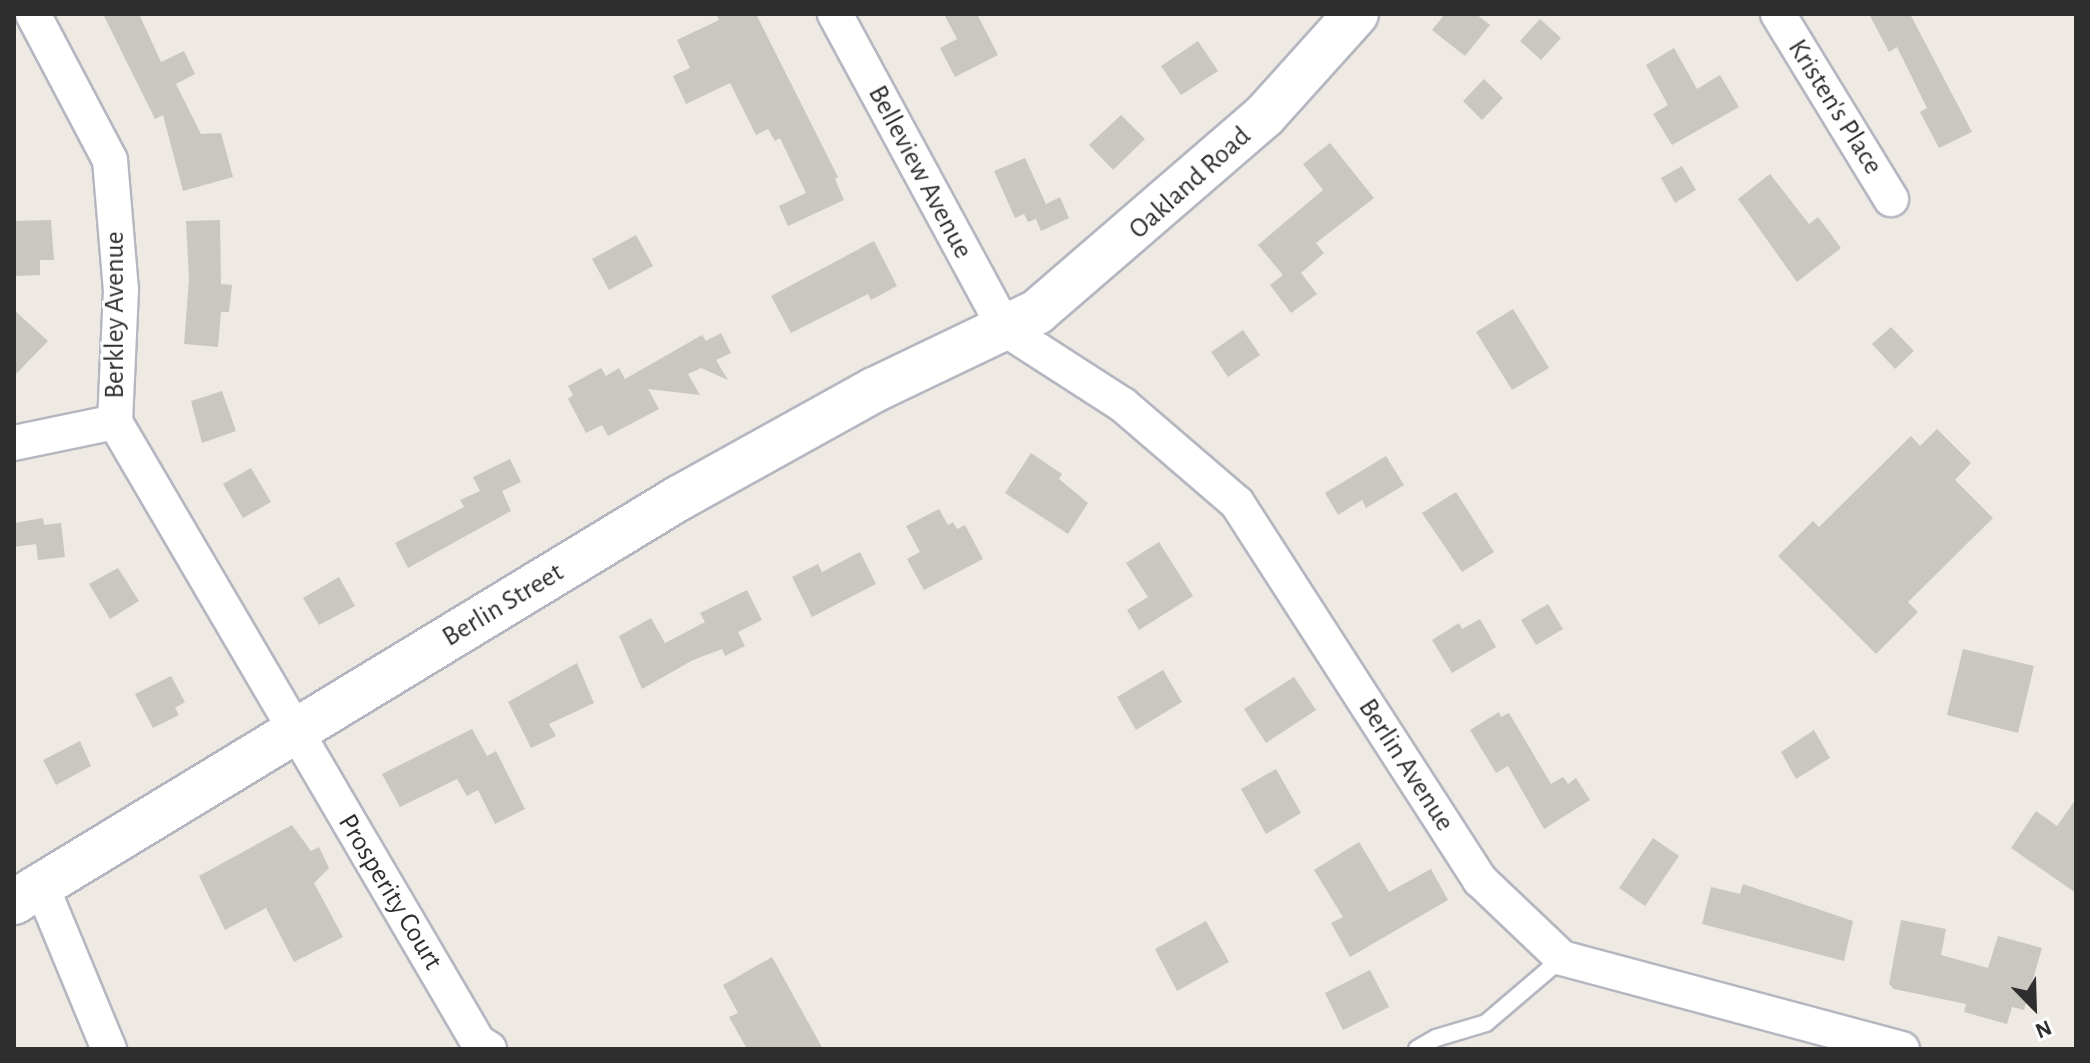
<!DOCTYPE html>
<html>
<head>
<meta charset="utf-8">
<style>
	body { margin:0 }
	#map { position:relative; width:2090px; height:1063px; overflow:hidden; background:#eee9e2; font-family:"Alegreya Sans",sans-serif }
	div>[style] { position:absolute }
	.building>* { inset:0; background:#cac7c0 }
	.roads { filter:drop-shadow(2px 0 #b5b7c0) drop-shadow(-2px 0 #b5b7c0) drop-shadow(0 2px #b5b7c0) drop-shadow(0 -2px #b5b7c0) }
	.lane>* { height:16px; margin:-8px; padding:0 8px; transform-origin:8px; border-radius:8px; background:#fff }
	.street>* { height:34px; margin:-17px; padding:0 17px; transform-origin:17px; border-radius:17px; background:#fff }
	.secondary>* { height:44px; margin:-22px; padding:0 22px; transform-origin:22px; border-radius:22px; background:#fff }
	span { translate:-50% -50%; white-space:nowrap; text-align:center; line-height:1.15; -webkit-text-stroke:6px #fff; paint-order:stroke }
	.street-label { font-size:28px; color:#2e2e2e }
	.frame { position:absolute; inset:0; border:16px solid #2e2e2e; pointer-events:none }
	.north { position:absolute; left:1994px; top:967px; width:80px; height:80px; -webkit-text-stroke:6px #fff; paint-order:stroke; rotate:157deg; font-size:22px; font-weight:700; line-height:32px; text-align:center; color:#2e2e2e }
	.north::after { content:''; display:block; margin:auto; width:28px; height:36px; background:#2e2e2e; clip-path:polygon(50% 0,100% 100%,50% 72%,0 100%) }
</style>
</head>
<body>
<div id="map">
	<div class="building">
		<i style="clip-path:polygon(103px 14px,139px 14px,161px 62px,184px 51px,195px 74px,176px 84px,201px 134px,221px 133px,233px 177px,183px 191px,163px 115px,155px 119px)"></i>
		<i style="clip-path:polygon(716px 14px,756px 14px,838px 177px,835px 179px,844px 200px,788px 226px,779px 206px,806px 193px,780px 138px,775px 141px,768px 129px,756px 135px,730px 83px,686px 104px,673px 76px,690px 68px,677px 40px,719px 20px)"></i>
		<i style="clip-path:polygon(944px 14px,977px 14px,998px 55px,955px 77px,940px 48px,957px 39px)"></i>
		<i style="clip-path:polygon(1445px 14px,1476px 14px,1490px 25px,1465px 56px,1432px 30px)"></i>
		<i style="clip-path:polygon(1869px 14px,1910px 14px,1972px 132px,1939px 148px,1920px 112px,1927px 108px,1897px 47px,1889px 52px)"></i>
		<i style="clip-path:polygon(1540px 19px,1561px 38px,1541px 60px,1520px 41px)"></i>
		<i style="clip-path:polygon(1198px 41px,1218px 71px,1181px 95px,1161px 66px)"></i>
		<i style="clip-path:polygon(1674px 48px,1697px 89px,1720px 75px,1739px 107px,1672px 145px,1653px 114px,1668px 105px,1646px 65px)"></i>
		<i style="clip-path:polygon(1484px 79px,1503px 98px,1482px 120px,1463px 101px)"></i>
		<i style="clip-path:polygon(1121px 115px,1145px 139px,1113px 170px,1089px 145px)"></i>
		<i style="clip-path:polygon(1330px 143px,1374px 198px,1316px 243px,1324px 253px,1301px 273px,1317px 294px,1291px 313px,1270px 285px,1283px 275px,1258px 245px,1323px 190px,1303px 164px)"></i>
		<i style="clip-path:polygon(1025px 158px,1046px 204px,1060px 197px,1069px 218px,1041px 231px,1036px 219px,1028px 222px,1024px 214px,1015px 218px,994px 171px)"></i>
		<i style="clip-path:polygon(1682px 166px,1696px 190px,1675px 203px,1661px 178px)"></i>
		<i style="clip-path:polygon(1770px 174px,1809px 224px,1818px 217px,1841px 248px,1797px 282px,1738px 199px)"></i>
		<i style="clip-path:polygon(51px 220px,54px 260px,40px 260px,40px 275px,15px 276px,14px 221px)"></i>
		<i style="clip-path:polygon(220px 220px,221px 284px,232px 285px,229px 312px,221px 312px,218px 347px,184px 344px,189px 280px,186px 221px)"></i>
		<i style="clip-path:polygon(636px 235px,653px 266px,609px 290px,592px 259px)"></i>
		<i style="clip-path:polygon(874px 241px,897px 286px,871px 300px,868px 294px,791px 333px,771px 296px)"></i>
		<i style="clip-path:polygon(1513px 309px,1549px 368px,1512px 390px,1476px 332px)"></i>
		<i style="clip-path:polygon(14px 310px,48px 341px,14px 376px)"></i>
		<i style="clip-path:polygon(1891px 327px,1914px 351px,1895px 369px,1872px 344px)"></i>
		<i style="clip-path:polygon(1243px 330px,1260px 355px,1228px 377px,1211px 352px)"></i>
		<i style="clip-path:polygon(721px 333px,731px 353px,716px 360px,728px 380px,701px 368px,688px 374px,700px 395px,648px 389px,659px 409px,608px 436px,602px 425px,586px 433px,568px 399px,573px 395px,568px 386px,601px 368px,606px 376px,619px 368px,625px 379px,702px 335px,706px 341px)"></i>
		<i style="clip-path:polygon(222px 391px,236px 431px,202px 443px,191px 401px)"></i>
		<i style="clip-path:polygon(1937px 429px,1971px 463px,1955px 480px,1993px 518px,1908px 602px,1918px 612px,1876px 654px,1778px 556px,1813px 521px,1819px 527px,1911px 436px,1920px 446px)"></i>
		<i style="clip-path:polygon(1031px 453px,1062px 474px,1059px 479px,1088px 503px,1068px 534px,1005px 493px)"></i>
		<i style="clip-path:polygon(1386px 456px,1404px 485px,1366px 508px,1362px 500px,1338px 515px,1325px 493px)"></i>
		<i style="clip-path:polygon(510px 459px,521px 482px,502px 491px,511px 511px,408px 568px,395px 543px,464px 507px,460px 500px,480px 491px,473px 477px)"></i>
		<i style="clip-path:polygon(251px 468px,271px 502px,243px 518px,223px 484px)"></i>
		<i style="clip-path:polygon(1456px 492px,1494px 552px,1462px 572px,1422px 513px)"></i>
		<i style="clip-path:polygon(939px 509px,948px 525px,953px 522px,957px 529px,965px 525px,983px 559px,924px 590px,907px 559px,920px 552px,906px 526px)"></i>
		<i style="clip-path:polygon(43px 518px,44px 525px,61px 523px,65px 557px,38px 560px,36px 544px,14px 547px,14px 523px)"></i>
		<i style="clip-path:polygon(1159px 542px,1193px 596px,1139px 630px,1127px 610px,1148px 597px,1126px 563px)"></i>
		<i style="clip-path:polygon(860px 552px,876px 584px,812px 617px,792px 577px,818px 564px,822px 572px)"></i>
		<i style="clip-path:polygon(118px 568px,139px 601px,110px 619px,89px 584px)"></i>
		<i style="clip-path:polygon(339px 577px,355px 606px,319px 625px,303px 598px)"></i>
		<i style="clip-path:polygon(747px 590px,762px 620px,738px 632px,745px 646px,725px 656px,722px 649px,693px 660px,642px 689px,619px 636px,651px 618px,665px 643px,705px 622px,700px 613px)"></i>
		<i style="clip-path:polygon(1548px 604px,1563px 629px,1536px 645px,1521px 620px)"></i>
		<i style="clip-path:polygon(1480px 619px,1496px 647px,1452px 673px,1432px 640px,1459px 623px,1462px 629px)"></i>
		<i style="clip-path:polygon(1963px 649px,2034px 666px,2018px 733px,1947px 715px)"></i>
		<i style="clip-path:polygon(577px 663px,594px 703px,549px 724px,556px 736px,531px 748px,508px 702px)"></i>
		<i style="clip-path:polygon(1163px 670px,1182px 702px,1136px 730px,1117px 697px)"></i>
		<i style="clip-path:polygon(171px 676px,185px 702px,175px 708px,179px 715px,153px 728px,135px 694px)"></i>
		<i style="clip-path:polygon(1294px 677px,1316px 710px,1266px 743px,1244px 709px)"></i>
		<i style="clip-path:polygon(1499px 712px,1501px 717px,1509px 713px,1551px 784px,1563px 777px,1568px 784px,1576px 778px,1590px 800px,1544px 829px,1508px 766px,1496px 773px,1470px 730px)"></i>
		<i style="clip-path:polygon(472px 729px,487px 756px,496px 751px,525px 809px,495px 824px,478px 790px,467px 796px,457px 779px,400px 807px,382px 774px)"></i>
		<i style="clip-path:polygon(1814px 730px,1830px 758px,1796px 779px,1781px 752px)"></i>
		<i style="clip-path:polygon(80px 741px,91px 766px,56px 785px,43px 760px)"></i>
		<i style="clip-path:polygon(1276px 769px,1301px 813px,1266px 834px,1241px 789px)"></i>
		<i style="clip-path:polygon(2076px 799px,2076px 893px,2011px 848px,2036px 811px,2057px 826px)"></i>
		<i style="clip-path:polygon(292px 825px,311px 851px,319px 847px,329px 868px,314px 883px,343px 937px,294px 962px,266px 908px,225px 930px,199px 876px)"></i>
		<i style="clip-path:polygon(1653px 838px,1679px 856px,1645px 906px,1619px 888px)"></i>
		<i style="clip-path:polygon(1359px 842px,1389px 892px,1431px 869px,1448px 900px,1350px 957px,1331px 923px,1343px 917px,1314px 870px)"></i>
		<i style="clip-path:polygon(1743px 884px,1853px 921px,1844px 961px,1702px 924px,1711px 887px,1740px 894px)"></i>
		<i style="clip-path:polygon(1901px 920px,1946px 929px,1941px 955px,1988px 968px,1998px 936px,2042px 948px,2024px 1010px,2012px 1007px,2007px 1024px,1964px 1012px,1966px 1004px,1894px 989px,1889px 984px)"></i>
		<i style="clip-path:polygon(1206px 921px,1229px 962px,1177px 991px,1155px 949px)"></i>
		<i style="clip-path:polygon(772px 957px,823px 1049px,747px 1049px,729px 1017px,738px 1013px,723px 985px)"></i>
		<i style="clip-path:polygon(1370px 970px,1389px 1007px,1343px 1030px,1325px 993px)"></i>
	</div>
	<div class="roads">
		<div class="lane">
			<i style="left:1417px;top:1049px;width:22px;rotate:-30deg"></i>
			<i style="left:1436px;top:1038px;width:52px;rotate:-16.7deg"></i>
			<i style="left:1486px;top:1023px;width:100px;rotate:-40.5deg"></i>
		</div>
		<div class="street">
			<i style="left:33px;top:14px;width:165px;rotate:62.2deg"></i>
			<i style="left:110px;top:160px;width:130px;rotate:85.2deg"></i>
			<i style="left:121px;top:290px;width:132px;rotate:92.6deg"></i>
			<i style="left:115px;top:422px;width:718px;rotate:59.65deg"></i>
			<i style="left:478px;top:1042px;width:13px;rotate:32deg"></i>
			<i style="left:835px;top:14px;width:358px;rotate:61.6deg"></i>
			<i style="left:1005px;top:329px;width:140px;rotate:32.8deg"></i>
			<i style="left:1123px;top:405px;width:150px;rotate:40.7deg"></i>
			<i style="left:1237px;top:503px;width:449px;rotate:57.2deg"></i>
			<i style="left:1480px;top:880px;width:113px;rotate:43.6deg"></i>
			<i style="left:1562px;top:958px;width:352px;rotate:15deg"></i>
			<i style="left:1778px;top:14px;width:217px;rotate:58.6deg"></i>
			<i style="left:14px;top:443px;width:103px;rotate:-11.7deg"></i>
			<i style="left:41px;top:885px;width:178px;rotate:67.5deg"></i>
		</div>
		<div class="secondary">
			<i style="left:14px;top:902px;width:778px;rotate:-31.28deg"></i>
			<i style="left:679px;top:498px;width:223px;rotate:-29deg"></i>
			<i style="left:874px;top:390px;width:181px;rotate:-25.6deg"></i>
			<i style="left:1037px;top:312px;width:301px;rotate:-40.8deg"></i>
			<i style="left:1265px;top:115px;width:136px;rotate:-48deg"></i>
		</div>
	</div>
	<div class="street-label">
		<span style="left:1835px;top:107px;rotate:58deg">Kristen's Place</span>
		<span style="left:920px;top:172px;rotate:62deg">Belleview Avenue</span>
		<span style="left:1190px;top:183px;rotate:-42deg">Oakland Road</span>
		<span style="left:115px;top:315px;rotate:-90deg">Berkley Avenue</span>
		<span style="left:503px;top:605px;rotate:-31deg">Berlin Street</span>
		<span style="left:1406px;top:765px;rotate:57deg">Berlin Avenue</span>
		<span style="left:390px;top:892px;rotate:59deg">Prosperity Court</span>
	</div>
	<div class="frame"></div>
	<div class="north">N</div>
</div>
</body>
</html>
